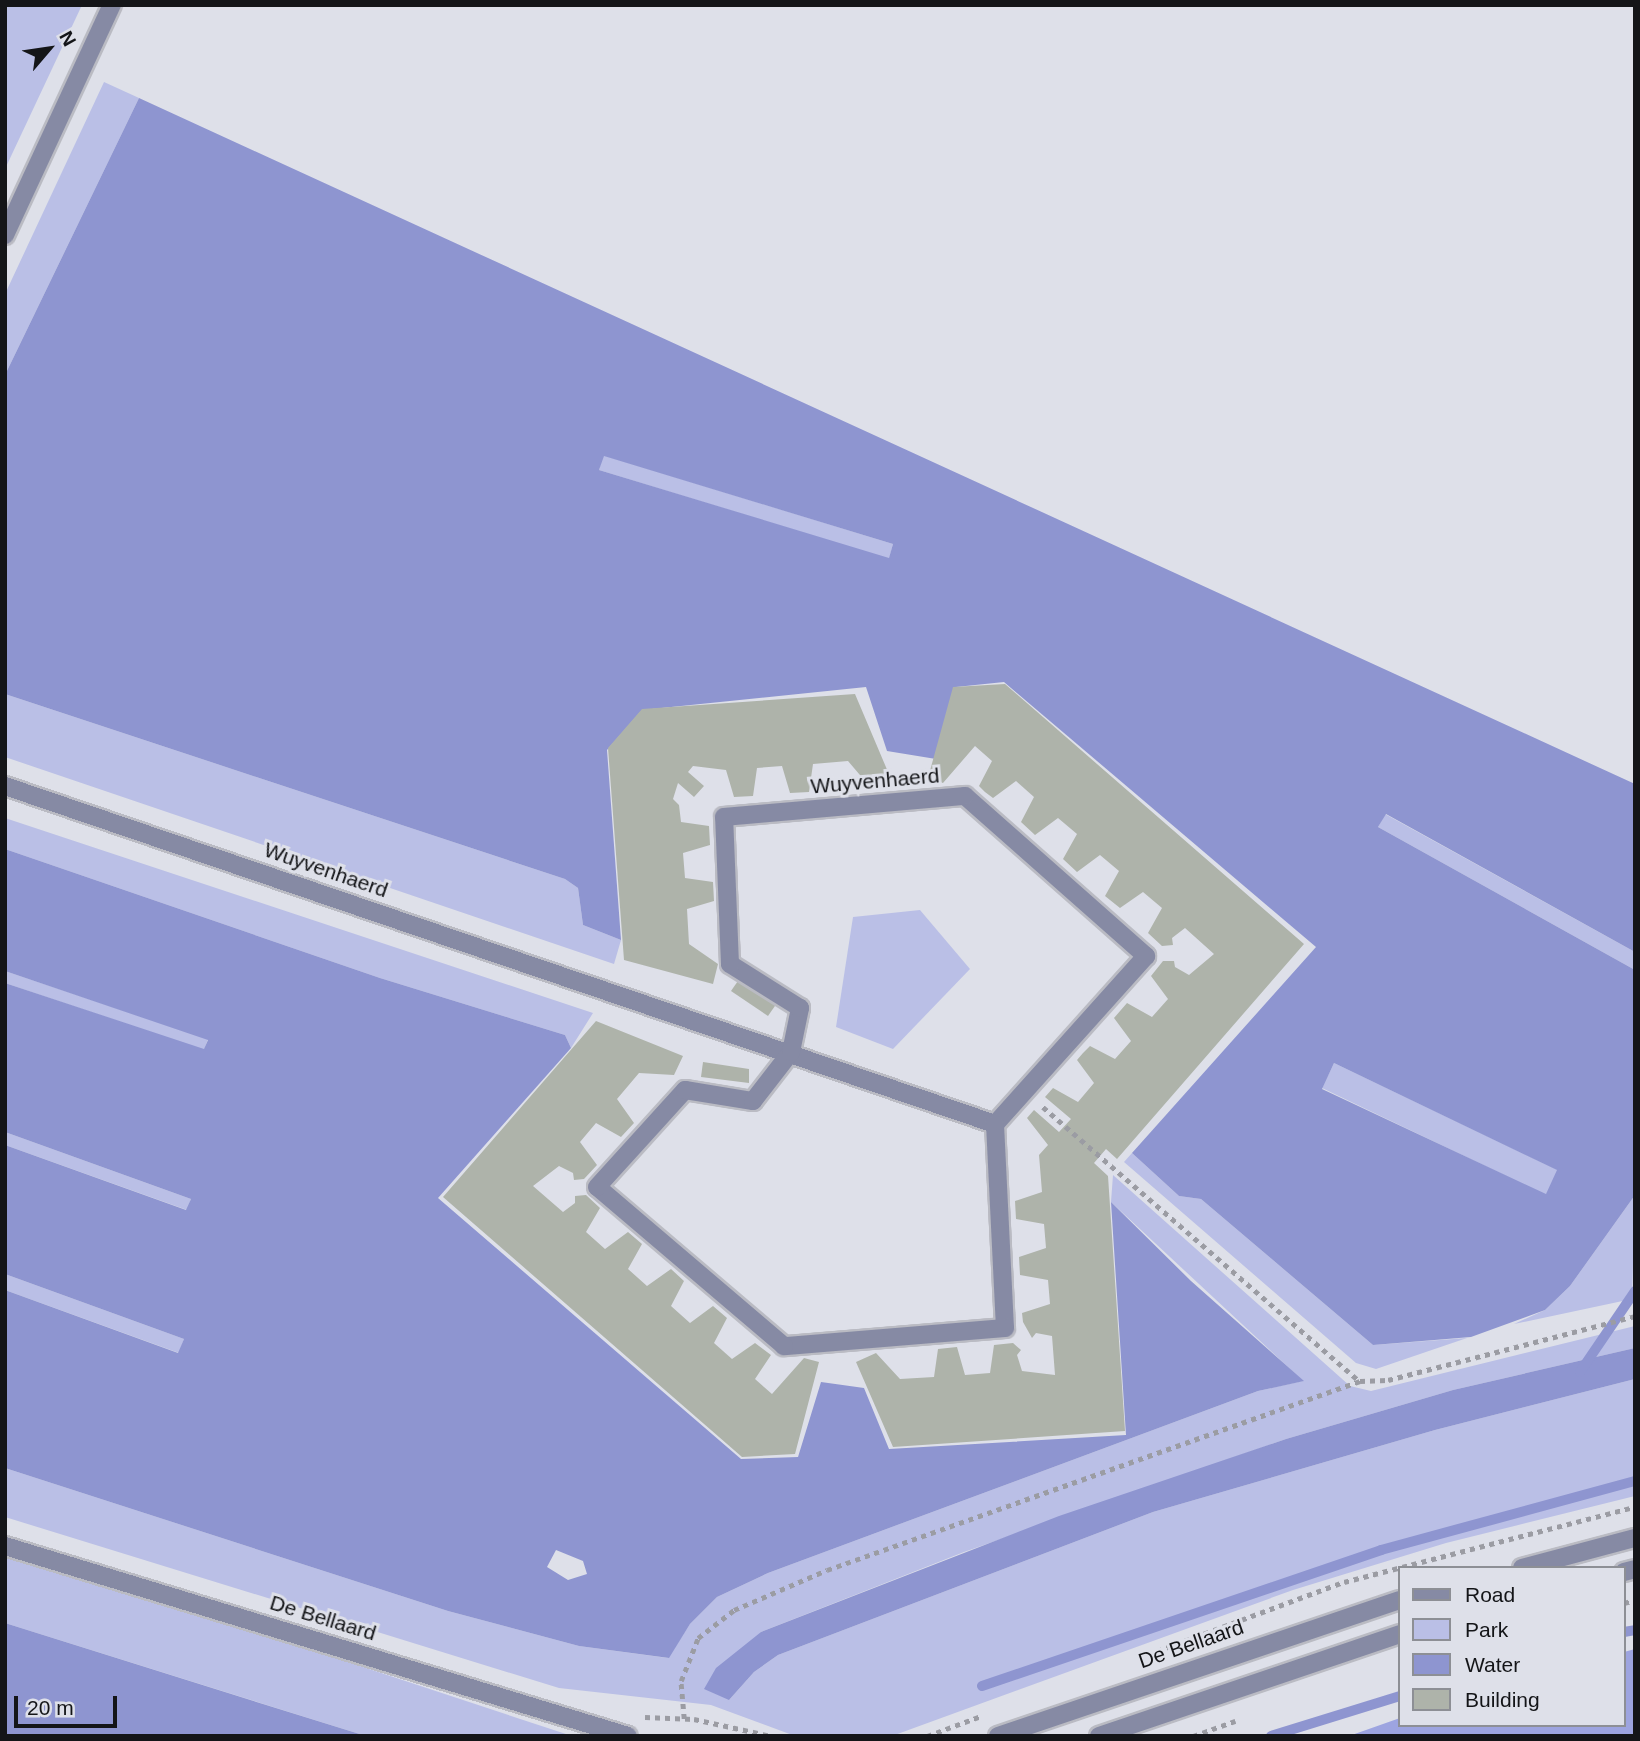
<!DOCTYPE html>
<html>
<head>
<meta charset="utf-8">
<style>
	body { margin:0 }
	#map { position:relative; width:1640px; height:1741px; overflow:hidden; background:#dee0e9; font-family:Arial,sans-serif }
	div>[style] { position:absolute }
	.green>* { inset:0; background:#babfe6 }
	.forest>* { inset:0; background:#9da4e0 }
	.water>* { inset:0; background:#8e95d0 }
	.stream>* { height:10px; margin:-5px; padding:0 5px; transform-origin:5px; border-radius:5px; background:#8e95d0 }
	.building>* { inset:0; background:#aeb3aa }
	.path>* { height:4.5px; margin-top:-2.25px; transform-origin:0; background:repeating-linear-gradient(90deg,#9b9ca3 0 5px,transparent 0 10px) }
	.roads { filter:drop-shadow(2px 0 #babbc3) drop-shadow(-2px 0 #babbc3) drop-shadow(0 2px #babbc3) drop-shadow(0 -2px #babbc3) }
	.minor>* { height:18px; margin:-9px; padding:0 9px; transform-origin:9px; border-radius:9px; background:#868aa4 }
	.tertiary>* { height:18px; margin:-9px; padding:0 9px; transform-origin:9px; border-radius:9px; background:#868aa4 }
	span { translate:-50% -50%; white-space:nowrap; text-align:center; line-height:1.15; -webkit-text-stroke:6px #dee0e9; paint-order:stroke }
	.street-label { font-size:21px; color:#141518 }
	.frame { position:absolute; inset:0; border:7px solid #141518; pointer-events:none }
	.legend { position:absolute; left:1398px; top:1566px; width:228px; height:161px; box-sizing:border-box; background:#dee0e9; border:2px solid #8d8f95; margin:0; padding:9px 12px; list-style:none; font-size:21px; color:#141518 }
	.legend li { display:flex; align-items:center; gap:14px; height:35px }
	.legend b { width:35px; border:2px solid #8d8f95 }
	.north { position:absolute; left:14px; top:14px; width:70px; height:70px; -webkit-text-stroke:5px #dee0e9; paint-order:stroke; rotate:61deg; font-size:19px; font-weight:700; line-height:28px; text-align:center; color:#141518 }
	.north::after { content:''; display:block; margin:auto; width:24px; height:32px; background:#141518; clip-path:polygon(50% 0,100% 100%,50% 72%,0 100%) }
	.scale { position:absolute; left:14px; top:1696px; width:103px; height:32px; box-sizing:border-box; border:4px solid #141518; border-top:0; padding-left:9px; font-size:21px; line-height:24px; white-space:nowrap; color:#141518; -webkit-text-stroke:5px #dee0e9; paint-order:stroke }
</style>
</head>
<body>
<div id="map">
	<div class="green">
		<i style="clip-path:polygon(5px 5px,82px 5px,5px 169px)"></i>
		<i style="clip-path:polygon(104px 82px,139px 98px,5px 375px,5px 294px)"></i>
		<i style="clip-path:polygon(603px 455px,893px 544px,889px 559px,599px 470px)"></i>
		<i style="clip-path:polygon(5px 694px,565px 879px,578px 888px,583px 925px,621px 940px,614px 964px,5px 757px)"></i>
		<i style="clip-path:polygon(1385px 814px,1635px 952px,1635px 970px,1378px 827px)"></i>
		<i style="clip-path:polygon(5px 818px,593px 1013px,571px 1048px,565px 1035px,380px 978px,5px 849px)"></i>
		<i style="clip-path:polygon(920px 910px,970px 969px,893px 1049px,836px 1027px,853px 917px)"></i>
		<i style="clip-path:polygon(5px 971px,208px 1039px,204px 1050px,5px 983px)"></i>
		<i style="clip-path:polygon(1334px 1063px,1558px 1170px,1546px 1195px,1322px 1088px)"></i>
		<i style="clip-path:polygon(5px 1132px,191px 1199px,187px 1210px,5px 1145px)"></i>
		<i style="clip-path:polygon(1132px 1153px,1179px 1196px,1201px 1199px,1373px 1345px,1467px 1338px,1376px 1369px,1356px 1363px,1124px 1162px)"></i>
		<i style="clip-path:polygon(1113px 1175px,1350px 1386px,1371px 1391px,1635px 1326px,1635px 1348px,1453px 1390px,1286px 1439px,964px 1552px,761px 1632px,729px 1700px,754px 1672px,778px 1655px,1153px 1512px,1435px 1430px,1635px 1379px,1635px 1496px,1446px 1543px,1293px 1590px,892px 1736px,795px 1736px,711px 1705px,559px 1688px,5px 1517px,5px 1468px,448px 1611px,579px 1646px,668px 1658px,690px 1624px,717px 1597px,768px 1573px,1258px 1391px,1303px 1381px,1111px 1202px)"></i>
		<i style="clip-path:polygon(1635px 1195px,1632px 1299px,1514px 1324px,1545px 1310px,1570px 1286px)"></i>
		<i style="clip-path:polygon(5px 1274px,184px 1339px,179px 1353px,5px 1290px)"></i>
		<i style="clip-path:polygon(5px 1551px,166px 1602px,572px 1736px,366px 1736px,5px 1623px)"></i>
	</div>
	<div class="forest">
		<i style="clip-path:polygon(1635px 1649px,1635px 1736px,1349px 1736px,1400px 1718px,1400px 1725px,1624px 1725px,1624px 1652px)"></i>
	</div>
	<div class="water">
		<i style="clip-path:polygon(evenodd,139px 98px,1635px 784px,1635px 952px,1386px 814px,1378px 827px,1635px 970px,1635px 1195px,1570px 1286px,1545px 1310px,1471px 1337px,1373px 1345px,1201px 1199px,1179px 1196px,1132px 1153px,1316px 947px,1004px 682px,956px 687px,936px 759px,887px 751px,866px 687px,642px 710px,607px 750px,621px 940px,583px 925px,578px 888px,565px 879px,5px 694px,5px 375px,139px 98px,604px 456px,893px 544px,889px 558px,599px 470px,604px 456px,139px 98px,1334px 1063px,1557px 1170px,1546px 1194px,1322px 1089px,1334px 1063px)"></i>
		<i style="clip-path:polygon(evenodd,5px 849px,380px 978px,565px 1035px,571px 1048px,438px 1198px,741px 1459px,798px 1457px,821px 1382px,864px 1388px,889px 1449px,1126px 1435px,1111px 1202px,1191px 1281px,1304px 1381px,1258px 1391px,768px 1573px,717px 1597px,690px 1624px,669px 1658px,579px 1646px,448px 1611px,5px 1468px,5px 1290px,178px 1353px,184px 1339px,5px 1274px,5px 1145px,186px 1210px,191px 1199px,5px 1132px,5px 983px,204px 1049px,208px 1040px,5px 971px,5px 849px,556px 1550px,583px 1561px,587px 1574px,568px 1580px,547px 1567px,556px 1550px)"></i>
		<i style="clip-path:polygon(1635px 1348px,1635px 1379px,1435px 1430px,1153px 1512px,778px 1655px,754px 1672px,729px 1700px,704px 1689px,716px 1668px,761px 1632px,1059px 1516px,1286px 1439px,1453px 1390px)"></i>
		<i style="clip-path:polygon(5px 1623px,263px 1704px,366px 1736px,5px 1736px)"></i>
	</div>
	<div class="stream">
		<i style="left:1580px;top:1372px;width:98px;rotate:-55.8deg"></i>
		<i style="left:1624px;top:1632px;width:11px;rotate:-10deg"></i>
		<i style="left:982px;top:1686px;width:422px;rotate:-18.8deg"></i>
		<i style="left:1381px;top:1550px;width:263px;rotate:-15.2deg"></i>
		<i style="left:1271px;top:1736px;width:135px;rotate:-17.2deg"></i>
	</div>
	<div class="building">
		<i style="clip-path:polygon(1005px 684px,1304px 944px,1117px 1159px,1106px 1149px,1094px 1163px,1108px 1176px,1125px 1431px,893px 1447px,856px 1362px,876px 1353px,900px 1379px,934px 1377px,938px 1349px,957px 1347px,965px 1375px,990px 1373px,994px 1345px,1013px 1343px,1021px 1350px,1017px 1355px,1022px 1371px,1055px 1375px,1052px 1336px,1036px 1333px,1032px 1338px,1023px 1322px,1022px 1313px,1050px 1304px,1048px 1280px,1020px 1275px,1019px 1257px,1046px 1248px,1044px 1224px,1016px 1219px,1015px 1201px,1042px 1192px,1039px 1155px,1048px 1145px,1027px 1118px,1034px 1110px,1059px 1132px,1071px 1119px,1045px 1097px,1053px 1088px,1078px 1102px,1094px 1083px,1077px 1060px,1083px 1053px,1090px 1046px,1115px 1059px,1131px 1041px,1114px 1018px,1127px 1003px,1152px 1017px,1168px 999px,1151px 976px,1163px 961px,1174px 961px,1175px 967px,1189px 975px,1214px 954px,1185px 928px,1172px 938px,1173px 945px,1162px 946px,1148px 933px,1162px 908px,1143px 892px,1120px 908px,1105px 896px,1119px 871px,1100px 855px,1077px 872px,1063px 859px,1077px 834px,1058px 818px,1035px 835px,1021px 822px,1034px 797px,1016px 781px,993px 798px,985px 792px,979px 786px,992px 761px,975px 746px,943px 783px,928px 778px,953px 687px)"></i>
		<i style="clip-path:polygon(855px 694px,891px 779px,871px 788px,848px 761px,813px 764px,809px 792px,790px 793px,782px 766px,757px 768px,753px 796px,734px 797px,726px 770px,693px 766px,688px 772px,704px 786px,694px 797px,678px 783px,673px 799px,679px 805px,681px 822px,709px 826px,710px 845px,683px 853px,685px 878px,713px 882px,714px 901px,687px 909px,689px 944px,718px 964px,713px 984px,624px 960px,608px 748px,642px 709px)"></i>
		<i style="clip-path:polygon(740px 978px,777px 1003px,768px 1016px,731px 991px)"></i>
		<i style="clip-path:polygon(596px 1021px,683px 1056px,674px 1075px,639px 1073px,617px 1099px,634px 1123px,621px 1137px,596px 1123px,580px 1142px,597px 1165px,584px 1179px,574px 1180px,573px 1173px,559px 1166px,533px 1186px,563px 1212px,575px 1203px,575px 1196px,586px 1195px,600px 1208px,586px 1232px,605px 1249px,628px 1232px,642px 1244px,628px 1269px,647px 1286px,671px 1269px,684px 1281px,671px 1306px,690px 1323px,713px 1306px,727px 1318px,714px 1343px,732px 1359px,755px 1343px,771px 1355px,755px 1379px,772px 1394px,804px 1358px,819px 1362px,795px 1454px,742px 1457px,443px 1197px)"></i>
		<i style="clip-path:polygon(703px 1062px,749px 1069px,749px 1083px,701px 1077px)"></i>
	</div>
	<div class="path">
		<i style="left:1043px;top:1107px;width:418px;rotate:40.9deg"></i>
		<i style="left:1624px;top:1603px;width:11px;rotate:-15deg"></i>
		<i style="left:1157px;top:1651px;width:199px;rotate:-20.3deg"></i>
		<i style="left:1344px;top:1582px;width:301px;rotate:-14.5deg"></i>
		<i style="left:645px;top:1717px;width:49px;rotate:2.3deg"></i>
		<i style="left:694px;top:1719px;width:79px;rotate:12.4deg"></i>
		<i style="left:684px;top:1719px;width:38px;rotate:-95deg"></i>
		<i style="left:681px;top:1681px;width:46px;rotate:-68.4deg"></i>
		<i style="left:698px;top:1638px;width:46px;rotate:-37.9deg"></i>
		<i style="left:734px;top:1610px;width:101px;rotate:-23.3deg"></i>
		<i style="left:827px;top:1570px;width:566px;rotate:-19.52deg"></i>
		<i style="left:1360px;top:1381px;width:28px;rotate:-2deg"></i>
		<i style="left:1388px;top:1380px;width:255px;rotate:-14.5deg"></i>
		<i style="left:927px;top:1736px;width:58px;rotate:-20.3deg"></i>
		<i style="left:1193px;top:1736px;width:45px;rotate:-19.7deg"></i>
	</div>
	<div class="roads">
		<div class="minor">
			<i style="left:5px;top:786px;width:1046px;rotate:18.85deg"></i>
			<i style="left:965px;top:796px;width:242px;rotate:41.5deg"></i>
			<i style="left:1146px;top:956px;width:226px;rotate:131.9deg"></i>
			<i style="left:995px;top:1124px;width:204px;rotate:87.2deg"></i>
			<i style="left:1005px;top:1328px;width:222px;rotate:175.3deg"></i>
			<i style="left:784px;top:1346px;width:245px;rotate:-139.6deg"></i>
			<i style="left:597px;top:1187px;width:131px;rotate:-47.8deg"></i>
			<i style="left:685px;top:1090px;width:69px;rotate:9.2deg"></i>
			<i style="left:753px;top:1101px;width:62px;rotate:-52.2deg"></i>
			<i style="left:791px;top:1052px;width:45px;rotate:-78.4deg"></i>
			<i style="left:800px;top:1008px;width:83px;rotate:-147.8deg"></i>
			<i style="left:730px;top:964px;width:147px;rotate:-92.3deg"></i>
			<i style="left:724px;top:817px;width:242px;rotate:-5deg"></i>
		</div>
		<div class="tertiary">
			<i style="left:5px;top:235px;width:254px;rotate:-65.1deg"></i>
			<i style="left:5px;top:1546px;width:651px;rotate:16.96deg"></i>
			<i style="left:1522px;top:1568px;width:117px;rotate:-14.9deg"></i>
			<i style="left:1624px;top:1572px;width:11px;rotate:-15deg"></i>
			<i style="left:998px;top:1736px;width:424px;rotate:-18.7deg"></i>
			<i style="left:1099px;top:1736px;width:318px;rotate:-18.7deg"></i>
		</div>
	</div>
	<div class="street-label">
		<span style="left:875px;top:781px;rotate:-5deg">Wuyvenhaerd</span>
		<span style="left:326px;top:870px;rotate:19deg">Wuyvenhaerd</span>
		<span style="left:323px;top:1618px;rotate:17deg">De Bellaard</span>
		<span style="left:1191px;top:1644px;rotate:-19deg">De Bellaard</span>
	</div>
	<div class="frame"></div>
	<ul class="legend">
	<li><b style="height:9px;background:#868aa4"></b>Road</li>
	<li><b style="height:19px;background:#babfe6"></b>Park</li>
	<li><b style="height:19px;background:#8e95d0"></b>Water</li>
	<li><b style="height:19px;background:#aeb3aa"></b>Building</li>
	</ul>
	<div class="north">N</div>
	<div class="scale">20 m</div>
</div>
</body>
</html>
